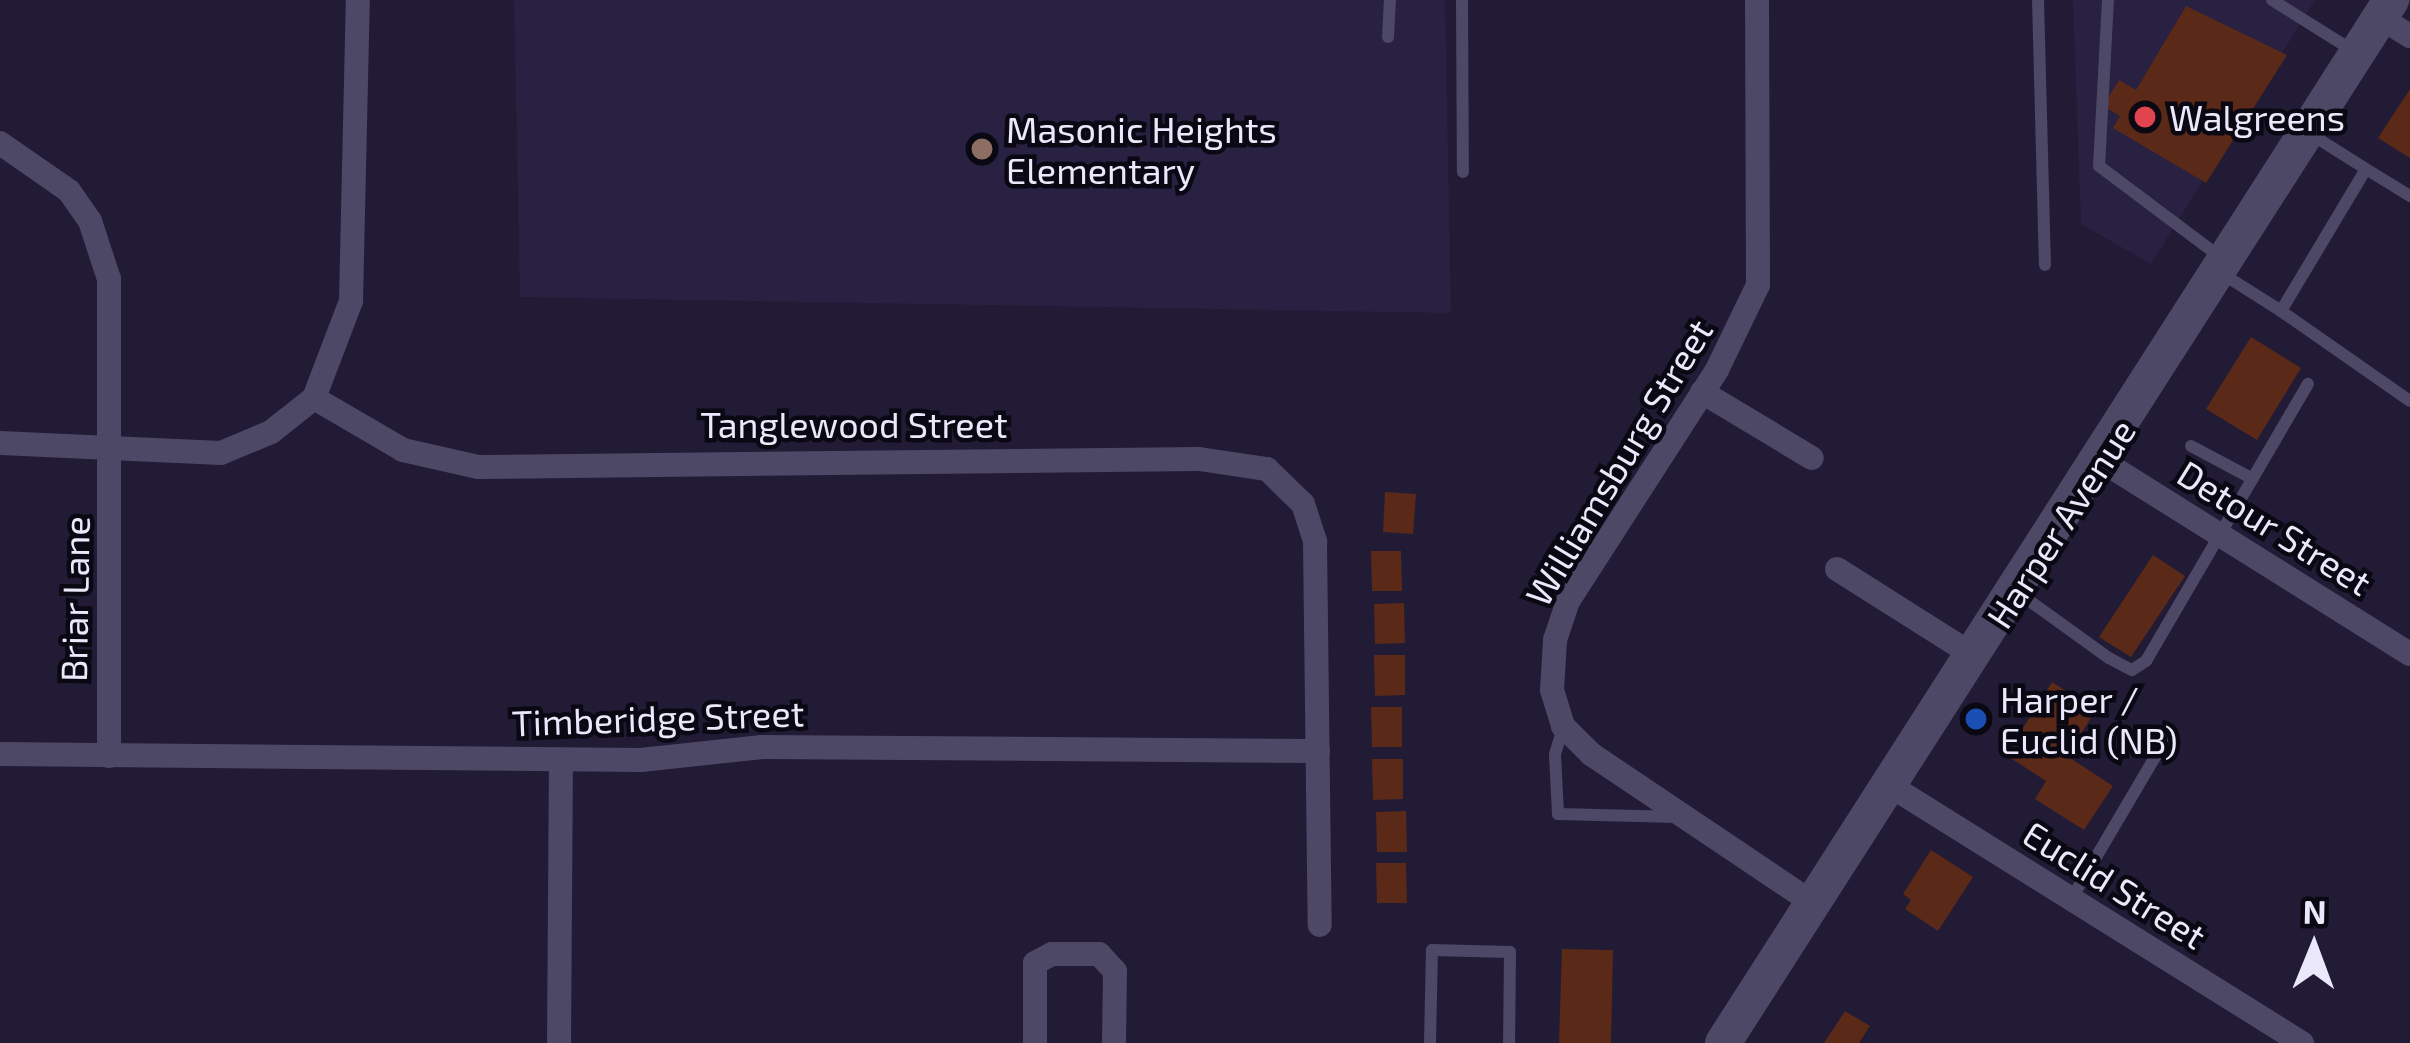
<!DOCTYPE html>
<html>
<head>
<meta charset="utf-8">
<style>
	body { margin:0 }
	#map { position:relative; width:2410px; height:1043px; overflow:hidden; background:#211b35; font-family:"Exo 2",sans-serif }
	div>[style] { position:absolute }
	.built>* { inset:0; background:#282142 }
	.building>* { inset:0; background:#5b2917 }
	.lane>* { height:12px; margin:-6px; padding:0 6px; transform-origin:6px; border-radius:6px; background:#4d4865 }
	.street>* { height:24px; margin:-12px; padding:0 12px; transform-origin:12px; border-radius:12px; background:#4d4865 }
	.secondary>* { height:36px; margin:-18px; padding:0 18px; transform-origin:18px; border-radius:18px; background:#4d4865 }
	.dots>* { width:33px; height:33px; translate:-50% -50%; box-sizing:border-box; border:6px solid #0a0813; border-radius:50% }
	span { translate:-50% -50%; white-space:nowrap; text-align:center; line-height:1.15; -webkit-text-stroke:9px #0a0813; paint-order:stroke }
	.poi-label { font-size:36px; color:#eae8fa }
	.left { translate:0 -50%; text-align:left }
	.street-label { font-size:36px; color:#eae8fa }
	.north { position:absolute; left:2254px; top:887px; width:120px; height:120px; -webkit-text-stroke:9px #0a0813; paint-order:stroke; rotate:1deg; font-size:33px; font-weight:700; line-height:48px; text-align:center; color:#eae8fa }
	.north::after { content:''; display:block; margin:auto; width:42px; height:54px; background:#eae8fa; clip-path:polygon(50% 0,100% 100%,50% 72%,0 100%) }
</style>
</head>
<body>
<div id="map">
	<div class="built">
		<i style="clip-path:polygon(514px 0,1445px 0,1451px 313px,520px 297px)"></i>
		<i style="clip-path:polygon(2073px 0,2315px 0,2151px 264px,2081px 224px)"></i>
	</div>
	<div class="building">
		<i style="clip-path:polygon(2186px 6px,2287px 55px,2206px 183px,2113px 128px,2120px 116px,2103px 106px,2119px 80px,2136px 90px)"></i>
		<i style="clip-path:polygon(2410px 89px,2410px 158px,2378px 138px)"></i>
		<i style="clip-path:polygon(2251px 337px,2301px 368px,2257px 440px,2206px 409px)"></i>
		<i style="clip-path:polygon(1385px 492px,1416px 494px,1413px 534px,1383px 532px)"></i>
		<i style="clip-path:polygon(1371px 551px,1401px 551px,1402px 591px,1372px 591px)"></i>
		<i style="clip-path:polygon(2153px 555px,2185px 576px,2131px 657px,2099px 637px)"></i>
		<i style="clip-path:polygon(1404px 603px,1405px 643px,1375px 644px,1374px 604px)"></i>
		<i style="clip-path:polygon(1374px 655px,1405px 655px,1405px 695px,1375px 696px)"></i>
		<i style="clip-path:polygon(2052px 682px,2096px 710px,2067px 756px,2113px 786px,2084px 830px,2035px 799px,2046px 781px,2006px 755px)"></i>
		<i style="clip-path:polygon(1371px 707px,1402px 707px,1402px 747px,1372px 747px)"></i>
		<i style="clip-path:polygon(1372px 759px,1403px 759px,1403px 799px,1373px 800px)"></i>
		<i style="clip-path:polygon(1406px 811px,1407px 852px,1377px 852px,1376px 812px)"></i>
		<i style="clip-path:polygon(1931px 850px,1973px 877px,1938px 931px,1905px 909px,1911px 900px,1903px 894px)"></i>
		<i style="clip-path:polygon(1376px 863px,1406px 863px,1407px 903px,1377px 903px)"></i>
		<i style="clip-path:polygon(1562px 949px,1613px 950px,1611px 1043px,1559px 1043px)"></i>
		<i style="clip-path:polygon(1845px 1011px,1870px 1026px,1859px 1043px,1824px 1043px)"></i>
	</div>
	<div class="lane">
		<i style="left:1462px;top:0;width:172px;rotate:89.7deg"></i>
		<i style="left:2038px;top:0;width:265px;rotate:88.5deg"></i>
		<i style="left:2108px;top:0;width:166px;rotate:93.1deg"></i>
		<i style="left:2099px;top:166px;width:155px;rotate:36.9deg"></i>
		<i style="left:2272px;top:0;width:94px;rotate:32deg"></i>
		<i style="left:1388px;top:37px;width:37px;rotate:-87deg"></i>
		<i style="left:2366px;top:169px;width:52px;rotate:31.5deg"></i>
		<i style="left:2221px;top:273px;width:71px;rotate:32.3deg"></i>
		<i style="left:2281px;top:311px;width:165px;rotate:-59.1deg"></i>
		<i style="left:2366px;top:169px;width:67px;rotate:-147.7deg"></i>
		<i style="left:2281px;top:311px;width:157px;rotate:34.9deg"></i>
		<i style="left:2191px;top:446px;width:70px;rotate:28deg"></i>
		<i style="left:2016px;top:591px;width:115px;rotate:35.8deg"></i>
		<i style="left:2109px;top:658px;width:26px;rotate:28deg"></i>
		<i style="left:2132px;top:670px;width:17px;rotate:-33deg"></i>
		<i style="left:2146px;top:661px;width:321px;rotate:-59.7deg"></i>
		<i style="left:1563px;top:728px;width:28px;rotate:107deg"></i>
		<i style="left:1555px;top:755px;width:59px;rotate:87.1deg"></i>
		<i style="left:1558px;top:814px;width:120px;rotate:1.4deg"></i>
		<i style="left:2072px;top:898px;width:189px;rotate:-59.5deg"></i>
		<i style="left:1430px;top:1043px;width:93px;rotate:-88.8deg"></i>
		<i style="left:1432px;top:950px;width:78px;rotate:1.5deg"></i>
		<i style="left:1510px;top:952px;width:91px;rotate:90.6deg"></i>
	</div>
	<div class="street">
		<i style="left:1757px;top:0;width:285px;rotate:89.8deg"></i>
		<i style="left:1758px;top:285px;width:94px;rotate:115.8deg"></i>
		<i style="left:1717px;top:370px;width:275px;rotate:122.8deg"></i>
		<i style="left:1568px;top:601px;width:41px;rotate:108.4deg"></i>
		<i style="left:1555px;top:640px;width:50px;rotate:93.4deg"></i>
		<i style="left:1552px;top:690px;width:38px;rotate:73deg"></i>
		<i style="left:1563px;top:726px;width:40px;rotate:45deg"></i>
		<i style="left:1591px;top:754px;width:267px;rotate:33.9deg"></i>
		<i style="left:2381px;top:18px;width:34px;rotate:32deg"></i>
		<i style="left:0;top:143px;width:84px;rotate:34.8deg"></i>
		<i style="left:69px;top:191px;width:37px;rotate:55deg"></i>
		<i style="left:90px;top:221px;width:61px;rotate:71.9deg"></i>
		<i style="left:109px;top:279px;width:477px;rotate:90deg"></i>
		<i style="left:1702px;top:392px;width:128px;rotate:31deg"></i>
		<i style="left:314px;top:398px;width:103px;rotate:30.3deg"></i>
		<i style="left:403px;top:450px;width:77px;rotate:12.8deg"></i>
		<i style="left:478px;top:467px;width:721px;rotate:-0.64deg"></i>
		<i style="left:1199px;top:459px;width:69px;rotate:8.4deg"></i>
		<i style="left:1267px;top:469px;width:50px;rotate:44.2deg"></i>
		<i style="left:1303px;top:504px;width:40px;rotate:72deg"></i>
		<i style="left:1315px;top:542px;width:383px;rotate:89.3deg"></i>
		<i style="left:0;top:443px;width:221px;rotate:2.6deg"></i>
		<i style="left:221px;top:453px;width:54px;rotate:-22.8deg"></i>
		<i style="left:271px;top:432px;width:55px;rotate:-38.3deg"></i>
		<i style="left:314px;top:398px;width:104px;rotate:-69.1deg"></i>
		<i style="left:351px;top:301px;width:301px;rotate:-88.7deg"></i>
		<i style="left:2102px;top:461px;width:363px;rotate:32.1deg"></i>
		<i style="left:1837px;top:569px;width:161px;rotate:32.3deg"></i>
		<i style="left:0;top:754px;width:641px;rotate:0.54deg"></i>
		<i style="left:641px;top:760px;width:122px;rotate:-6.1deg"></i>
		<i style="left:762px;top:747px;width:556px;rotate:0.41deg"></i>
		<i style="left:1889px;top:785px;width:487px;rotate:32deg"></i>
		<i style="left:559px;top:1043px;width:283px;rotate:-89.6deg"></i>
		<i style="left:1035px;top:1043px;width:80px;rotate:-90deg"></i>
		<i style="left:1035px;top:963px;width:19px;rotate:-28deg"></i>
		<i style="left:1052px;top:954px;width:47px"></i>
		<i style="left:1099px;top:954px;width:23px;rotate:47deg"></i>
		<i style="left:1115px;top:971px;width:72px;rotate:90.8deg"></i>
	</div>
	<div class="secondary">
		<i style="left:1723px;top:1043px;width:1239px;rotate:-57.36deg"></i>
	</div>
	<div class="dots">
		<i style="left:2145px;top:117px;background:#e0444e"></i>
		<i style="left:982px;top:149px;background:#8d6e63"></i>
		<i style="left:1976px;top:719px;background:#1a4fb4"></i>
	</div>
	<div class="poi-label">
		<span class="left" style="left:2169px;top:117px">Walgreens</span>
		<span class="left" style="left:1006px;top:149px">Masonic Heights<br>Elementary</span>
		<span class="left" style="left:2000px;top:719px">Harper /<br>Euclid (NB)</span>
	</div>
	<div class="street-label">
		<span style="left:854px;top:424px">Tanglewood Street</span>
		<span style="left:1618px;top:462px;rotate:-59deg">Williamsburg Street</span>
		<span style="left:2060px;top:523px;rotate:-57deg">Harper Avenue</span>
		<span style="left:2275px;top:527px;rotate:32deg">Detour Street</span>
		<span style="left:74px;top:599px;rotate:-89deg">Briar Lane</span>
		<span style="left:658px;top:717px;rotate:-2deg">Timberidge Street</span>
		<span style="left:2115px;top:884px;rotate:32deg">Euclid Street</span>
	</div>
	<div class="north">N</div>
</div>
</body>
</html>
